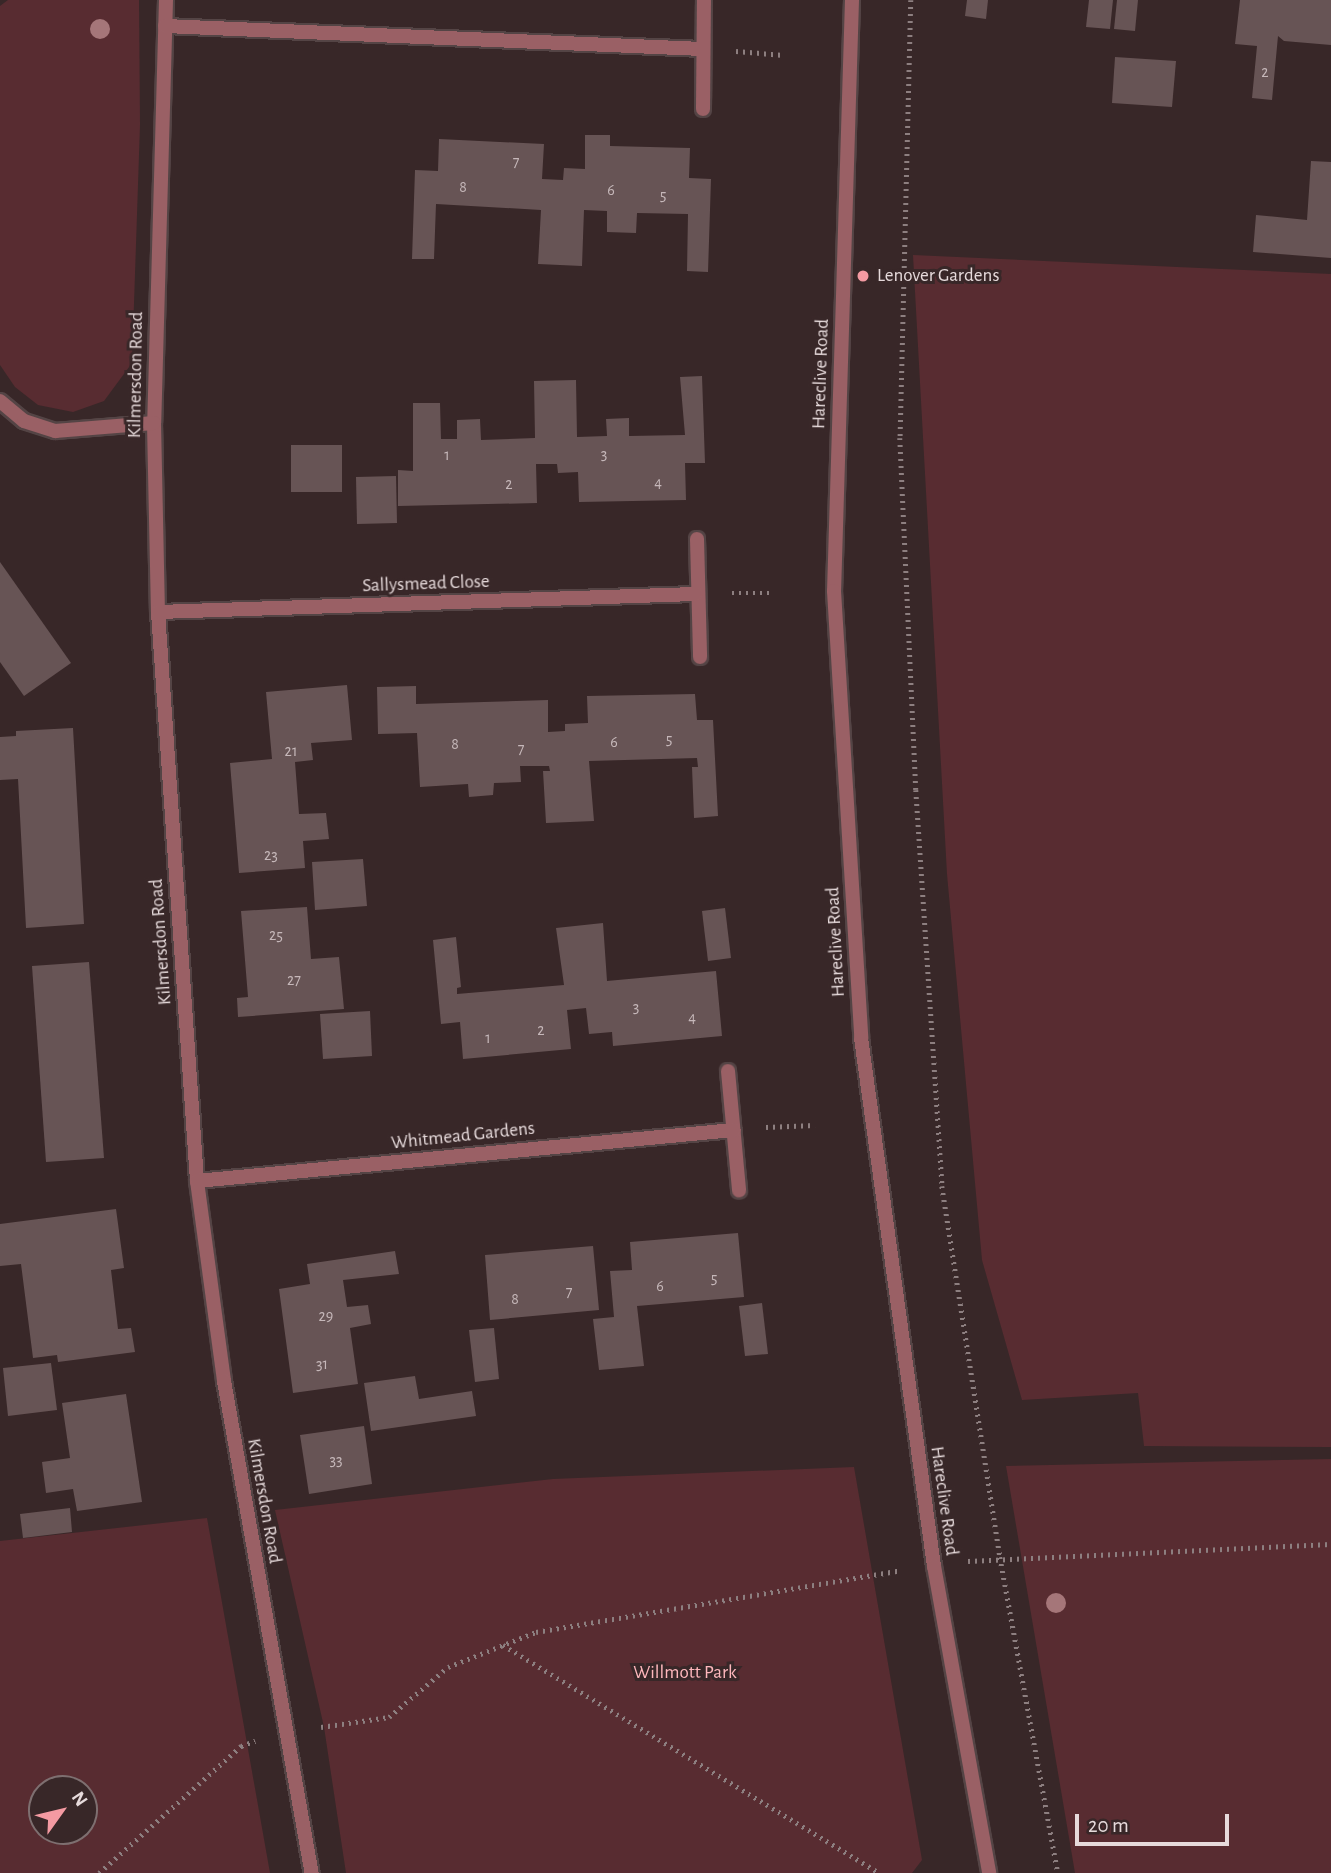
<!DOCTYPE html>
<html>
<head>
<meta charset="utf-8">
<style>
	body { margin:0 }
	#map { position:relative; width:1331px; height:1873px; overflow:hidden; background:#382728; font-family:"Alegreya Sans",sans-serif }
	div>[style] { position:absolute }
	.green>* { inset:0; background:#582c31 }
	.building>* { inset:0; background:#675455 }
	.path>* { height:4.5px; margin-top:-2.25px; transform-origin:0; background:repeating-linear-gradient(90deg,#8d7f80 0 2px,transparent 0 7px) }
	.roads { filter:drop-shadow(2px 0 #544445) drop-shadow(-2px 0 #544445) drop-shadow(0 2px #544445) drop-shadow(0 -2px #544445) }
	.street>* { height:14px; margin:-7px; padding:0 7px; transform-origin:7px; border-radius:7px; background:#9a6065 }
	.trees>* { width:20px; height:20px; margin:-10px; border-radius:50%; background:#a57679 }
	.dots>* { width:19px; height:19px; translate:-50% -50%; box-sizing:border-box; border:4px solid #382728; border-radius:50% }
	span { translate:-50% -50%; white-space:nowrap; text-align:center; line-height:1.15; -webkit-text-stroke:6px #382728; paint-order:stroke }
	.number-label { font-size:16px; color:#c6b8ba }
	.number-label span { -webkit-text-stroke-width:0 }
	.poi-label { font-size:19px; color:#e6dadb }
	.left { translate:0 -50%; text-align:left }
	.street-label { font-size:19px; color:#e6dadb }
	.park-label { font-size:19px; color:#feb7bc }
	.north { position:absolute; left:28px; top:1775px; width:70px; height:70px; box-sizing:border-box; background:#382728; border:2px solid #7e6f70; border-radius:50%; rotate:56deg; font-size:19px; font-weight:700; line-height:28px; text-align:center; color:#e6dadb }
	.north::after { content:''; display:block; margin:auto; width:24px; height:32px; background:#f49aa2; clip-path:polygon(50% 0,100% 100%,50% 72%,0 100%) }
	.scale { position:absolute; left:1075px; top:1814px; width:154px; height:32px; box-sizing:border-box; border:4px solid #e6dadb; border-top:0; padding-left:9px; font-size:21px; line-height:24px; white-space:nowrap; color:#e6dadb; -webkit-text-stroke:5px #382728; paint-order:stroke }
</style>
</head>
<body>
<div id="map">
	<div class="green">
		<i style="clip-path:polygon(8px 0,139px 0,140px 125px,132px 363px,104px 401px,73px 412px,38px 405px,15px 387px,0 365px,0 6px)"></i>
		<i style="clip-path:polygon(913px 255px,1331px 274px,1331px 1447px,1144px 1446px,1138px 1393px,1022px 1400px,982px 1260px,947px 874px)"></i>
		<i style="clip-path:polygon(1331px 1459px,1331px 1873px,1075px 1873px,1006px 1466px)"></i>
		<i style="clip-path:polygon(854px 1467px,922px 1860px,912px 1873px,346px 1873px,324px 1727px,275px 1510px,553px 1479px)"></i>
		<i style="clip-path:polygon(evenodd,207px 1518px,270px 1873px,0 1873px,0 1541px,207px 1518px,42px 1789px,84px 1789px,84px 1831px,42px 1831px,42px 1789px)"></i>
	</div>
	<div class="building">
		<i style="clip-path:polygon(967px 0,988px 0,986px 19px,965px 16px)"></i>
		<i style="clip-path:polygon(1089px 0,1113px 0,1110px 29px,1086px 27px)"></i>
		<i style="clip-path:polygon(1117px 0,1138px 0,1135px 31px,1114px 29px)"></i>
		<i style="clip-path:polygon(1240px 0,1331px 0,1331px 45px,1284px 41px,1278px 36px,1272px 100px,1252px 98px,1257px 46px,1235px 44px)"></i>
		<i style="clip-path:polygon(1115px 57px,1176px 61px,1172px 107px,1112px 103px)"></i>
		<i style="clip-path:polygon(585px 135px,610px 135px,610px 146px,690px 148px,689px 178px,711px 179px,708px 272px,687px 271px,688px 214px,637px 213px,636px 233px,607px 232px,607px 211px,584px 210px,582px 266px,538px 264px,541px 210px,436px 204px,434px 259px,412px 259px,415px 170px,438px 171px,439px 139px,544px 144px,542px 179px,563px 180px,564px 168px,585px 169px)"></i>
		<i style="clip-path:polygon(1311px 161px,1331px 162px,1331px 258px,1253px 252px,1256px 215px,1307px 220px)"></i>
		<i style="clip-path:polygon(702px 376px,705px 463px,685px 463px,686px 500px,579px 502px,578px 472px,558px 473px,557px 464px,536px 464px,537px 503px,398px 506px,398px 470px,413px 471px,413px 403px,440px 403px,441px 439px,457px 439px,457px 420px,480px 419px,481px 440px,535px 438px,534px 381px,576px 380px,577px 437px,607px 436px,606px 419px,629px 418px,629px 436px,685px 435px,680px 377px)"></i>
		<i style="clip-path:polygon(291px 445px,342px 445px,342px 492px,291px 492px)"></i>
		<i style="clip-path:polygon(396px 476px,397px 523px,357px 524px,356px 477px)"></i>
		<i style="clip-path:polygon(0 562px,71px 663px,24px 696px,0 662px)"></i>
		<i style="clip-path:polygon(347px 685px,352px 740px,311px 743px,313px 760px,295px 762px,299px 814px,326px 813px,329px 839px,303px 841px,305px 868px,239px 873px,230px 763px,272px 759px,266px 692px)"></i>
		<i style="clip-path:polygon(416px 686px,416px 704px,548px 700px,548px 732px,565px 731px,565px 724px,588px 723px,587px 696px,695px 694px,697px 720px,713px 720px,718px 816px,694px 818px,692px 767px,698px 767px,697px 758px,589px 761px,594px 821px,546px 823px,543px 771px,550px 771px,549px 766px,520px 766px,521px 782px,494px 783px,493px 795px,469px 797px,468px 784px,420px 787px,417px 733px,378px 734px,377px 687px)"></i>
		<i style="clip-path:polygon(73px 728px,84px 924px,26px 928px,18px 779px,0 780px,0 737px,16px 736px,16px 731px)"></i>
		<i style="clip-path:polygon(363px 859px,367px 906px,315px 910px,312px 862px)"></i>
		<i style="clip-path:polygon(307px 907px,311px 959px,339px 957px,344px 1009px,238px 1017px,237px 998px,248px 997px,241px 911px)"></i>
		<i style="clip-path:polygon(725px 908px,731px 958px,708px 961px,702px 911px)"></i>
		<i style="clip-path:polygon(603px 923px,607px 981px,716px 971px,722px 1036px,613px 1046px,612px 1032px,589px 1034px,586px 1008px,567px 1010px,571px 1049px,463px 1059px,460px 1022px,441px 1024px,433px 940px,456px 937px,461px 987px,457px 988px,457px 994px,564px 985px,556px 928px)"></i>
		<i style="clip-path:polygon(89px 962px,104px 1158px,46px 1162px,32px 966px)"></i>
		<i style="clip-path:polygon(370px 1011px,372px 1056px,323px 1059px,320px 1014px)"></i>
		<i style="clip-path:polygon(116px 1209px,124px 1268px,111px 1270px,118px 1329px,131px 1328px,135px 1352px,58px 1362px,57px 1355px,33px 1358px,21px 1264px,0 1266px,0 1224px)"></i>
		<i style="clip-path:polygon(738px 1233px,744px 1297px,637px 1306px,644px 1366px,599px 1370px,593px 1319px,614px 1317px,610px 1271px,632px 1270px,630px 1242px)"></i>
		<i style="clip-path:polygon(593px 1246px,599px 1310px,490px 1320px,485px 1255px)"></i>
		<i style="clip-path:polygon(395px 1251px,399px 1274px,343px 1280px,347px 1307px,368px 1305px,371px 1324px,350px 1328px,358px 1384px,293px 1393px,279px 1289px,310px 1284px,307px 1264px)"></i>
		<i style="clip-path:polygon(762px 1303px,768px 1354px,745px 1356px,739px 1306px)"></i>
		<i style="clip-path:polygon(494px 1328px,499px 1379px,475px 1382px,469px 1330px)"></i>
		<i style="clip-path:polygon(51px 1363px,57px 1410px,8px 1416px,3px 1368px)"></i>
		<i style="clip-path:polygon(415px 1376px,419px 1399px,472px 1391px,476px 1416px,371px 1431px,364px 1383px)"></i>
		<i style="clip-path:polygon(126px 1394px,142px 1502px,77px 1511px,73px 1489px,46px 1493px,42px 1462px,70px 1458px,62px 1403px)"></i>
		<i style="clip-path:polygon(364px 1426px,372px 1484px,309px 1494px,300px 1435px)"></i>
		<i style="clip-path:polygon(70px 1508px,72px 1532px,23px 1538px,20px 1514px)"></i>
	</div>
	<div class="path">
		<i style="left:911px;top:0;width:438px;rotate:91.4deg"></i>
		<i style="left:900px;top:438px;width:352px;rotate:87.4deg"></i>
		<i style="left:916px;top:790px;width:397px;rotate:86.2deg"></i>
		<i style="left:942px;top:1186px;width:376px;rotate:81.1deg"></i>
		<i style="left:1000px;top:1557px;width:321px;rotate:79.6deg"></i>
		<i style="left:736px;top:51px;width:48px;rotate:4.8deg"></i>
		<i style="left:732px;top:593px;width:42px"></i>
		<i style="left:766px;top:1127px;width:49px;rotate:-2.3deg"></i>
		<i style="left:968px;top:1561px;width:363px;rotate:-2.7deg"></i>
		<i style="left:503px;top:1645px;width:440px;rotate:31.2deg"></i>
		<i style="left:321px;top:1727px;width:69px;rotate:-8.4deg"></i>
		<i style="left:389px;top:1717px;width:77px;rotate:-40.3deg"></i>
		<i style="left:448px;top:1667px;width:95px;rotate:-21.7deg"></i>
		<i style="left:536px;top:1632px;width:370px;rotate:-9.6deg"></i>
		<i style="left:99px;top:1873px;width:191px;rotate:-41.8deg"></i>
		<i style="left:241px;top:1746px;width:15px;rotate:-20deg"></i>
	</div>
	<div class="roads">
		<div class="street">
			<i style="left:166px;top:0;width:423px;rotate:91.6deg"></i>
			<i style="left:154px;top:423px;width:189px;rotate:88.8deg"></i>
			<i style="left:158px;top:612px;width:570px;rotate:86.08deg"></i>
			<i style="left:197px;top:1181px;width:202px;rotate:82.3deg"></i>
			<i style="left:224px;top:1381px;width:500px;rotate:79.9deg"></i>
			<i style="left:852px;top:0;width:591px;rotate:91.74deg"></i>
			<i style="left:834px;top:591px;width:448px;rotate:86.5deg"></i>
			<i style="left:861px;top:1038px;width:533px;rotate:82.13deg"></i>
			<i style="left:934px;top:1566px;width:312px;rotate:79.8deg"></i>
			<i style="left:165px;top:26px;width:538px;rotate:2.45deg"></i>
			<i style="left:703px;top:109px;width:109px;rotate:-89.5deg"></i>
			<i style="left:0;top:401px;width:31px;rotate:40deg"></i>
			<i style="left:24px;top:421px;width:33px;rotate:18deg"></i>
			<i style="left:55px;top:431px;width:99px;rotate:-4.6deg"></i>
			<i style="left:697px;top:539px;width:118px;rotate:88.5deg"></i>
			<i style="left:158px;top:612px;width:538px;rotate:-1.92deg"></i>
			<i style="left:728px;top:1071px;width:120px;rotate:84.7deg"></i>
			<i style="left:197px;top:1181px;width:539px;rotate:-5.43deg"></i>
		</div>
	</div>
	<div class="trees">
		<i style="left:100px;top:29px"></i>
		<i style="left:1056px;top:1603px"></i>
	</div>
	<div class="dots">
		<i style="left:863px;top:276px;background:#f49aa2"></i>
	</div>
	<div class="number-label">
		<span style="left:1265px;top:72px">2</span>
		<span style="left:516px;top:162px">7</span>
		<span style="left:463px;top:187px">8</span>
		<span style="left:611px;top:190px">6</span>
		<span style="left:663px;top:195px">5</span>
		<span style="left:604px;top:454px">3</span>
		<span style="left:447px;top:455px">1</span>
		<span style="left:658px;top:482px">4</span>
		<span style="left:509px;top:484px">2</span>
		<span style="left:669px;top:739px">5</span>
		<span style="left:614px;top:742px">6</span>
		<span style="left:455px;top:744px">8</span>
		<span style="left:521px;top:749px">7</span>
		<span style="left:291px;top:751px">21</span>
		<span style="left:271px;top:855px">23</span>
		<span style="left:276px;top:935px">25</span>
		<span style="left:294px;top:980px">27</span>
		<span style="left:636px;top:1007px">3</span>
		<span style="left:692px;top:1017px">4</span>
		<span style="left:541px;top:1030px">2</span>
		<span style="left:488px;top:1038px">1</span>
		<span style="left:714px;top:1278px">5</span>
		<span style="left:660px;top:1286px">6</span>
		<span style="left:569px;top:1292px">7</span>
		<span style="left:515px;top:1299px">8</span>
		<span style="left:326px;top:1316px">29</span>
		<span style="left:322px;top:1364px">31</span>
		<span style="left:336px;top:1460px">33</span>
	</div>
	<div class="poi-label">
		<span class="left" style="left:877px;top:276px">Lenover Gardens</span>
	</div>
	<div class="street-label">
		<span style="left:821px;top:374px;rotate:-88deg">Hareclive Road</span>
		<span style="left:136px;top:375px;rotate:-89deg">Kilmersdon Road</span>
		<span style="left:426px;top:584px;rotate:-2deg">Sallysmead Close</span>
		<span style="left:161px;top:942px;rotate:-94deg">Kilmersdon Road</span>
		<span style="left:836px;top:942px;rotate:-93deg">Hareclive Road</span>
		<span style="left:463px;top:1136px;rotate:-6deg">Whitmead Gardens</span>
		<span style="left:264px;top:1501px;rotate:80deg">Kilmersdon Road</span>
		<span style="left:944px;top:1501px;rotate:82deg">Hareclive Road</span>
	</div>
	<div class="park-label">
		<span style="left:685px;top:1673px">Willmott Park</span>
	</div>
	<div class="north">N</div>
	<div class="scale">20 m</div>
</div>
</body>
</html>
